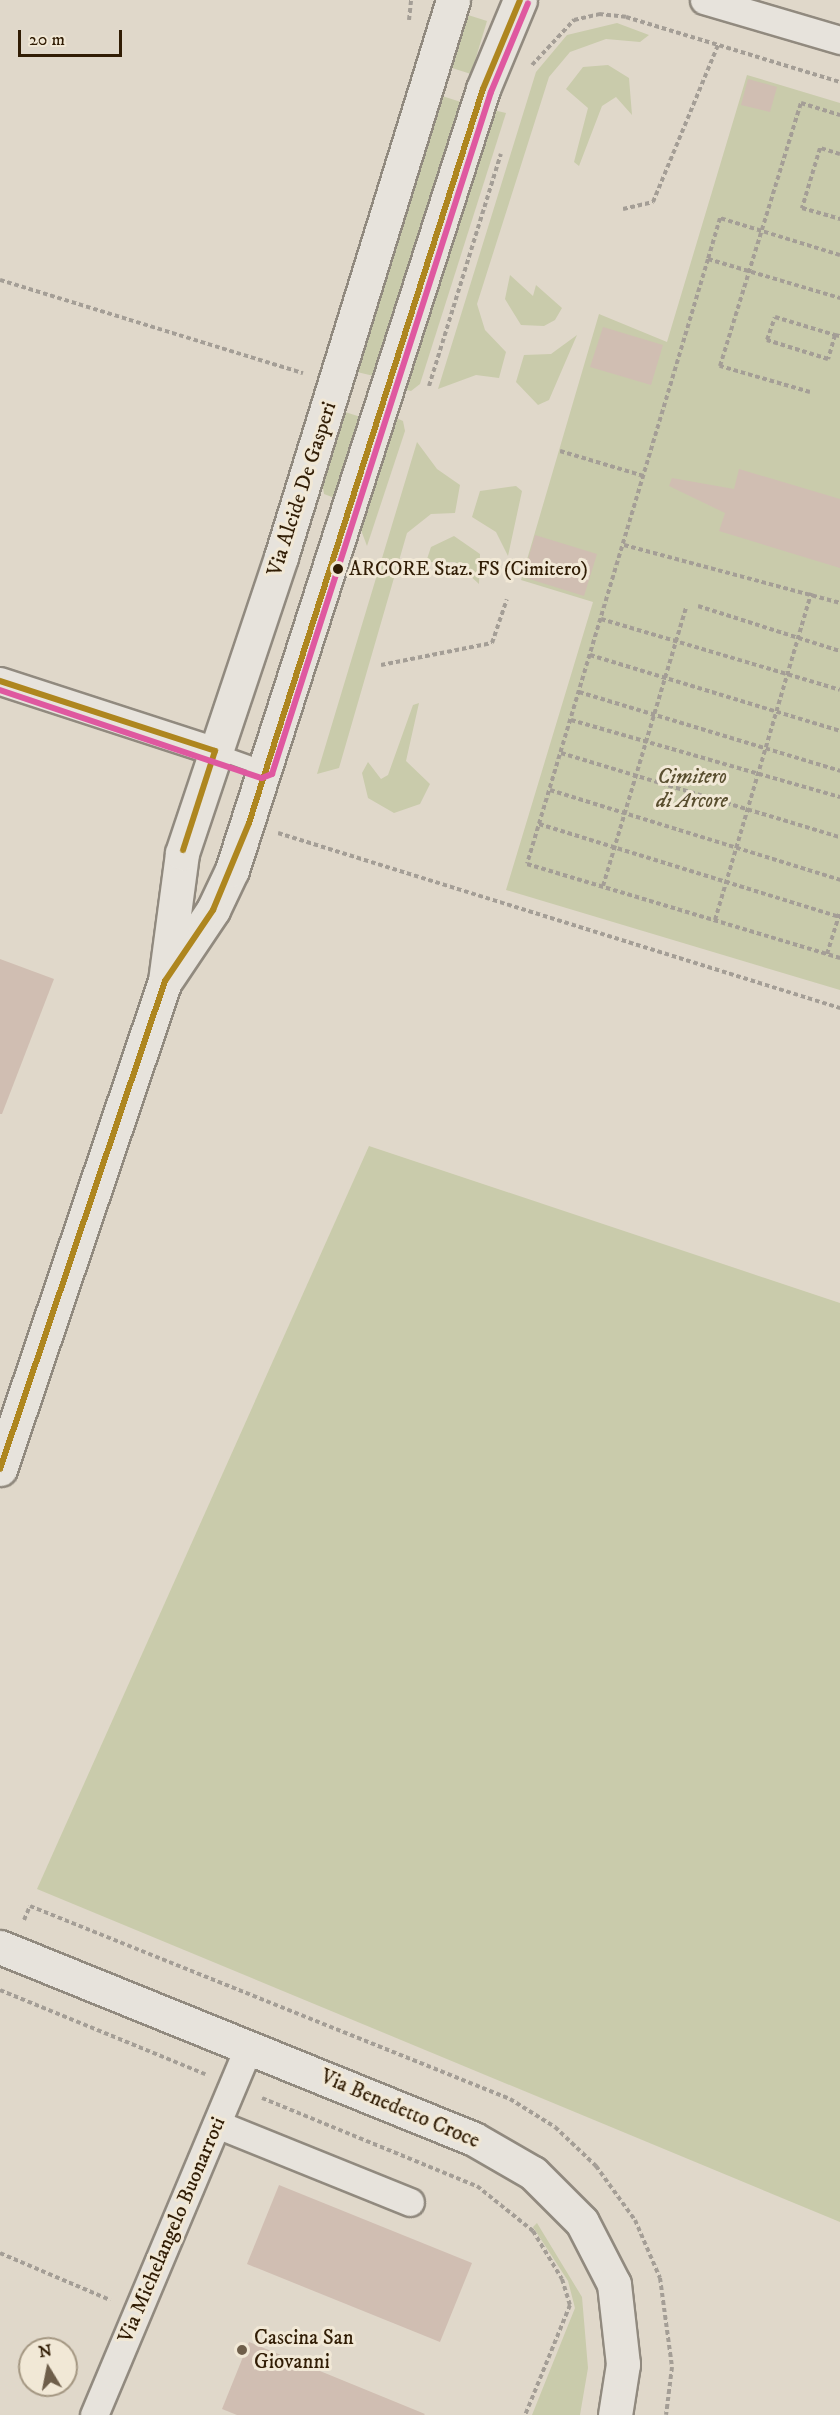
<!DOCTYPE html>
<html>
<head>
<meta charset="utf-8">
<style>
	body { margin:0 }
	#map { position:relative; width:840px; height:2415px; overflow:hidden; background:#e0d8ca; font-family:"IM FELL DW Pica",serif }
	div>[style] { position:absolute }
	.green>* { inset:0; background:#c9cbab }
	.building>* { inset:0; background:#d0beb2 }
	.path>* { height:4px; margin-top:-2px; transform-origin:0; background:repeating-linear-gradient(90deg,#a49e96 0 4.5px,transparent 0 7.5px) }
	.roads { filter:drop-shadow(2px 0 #918a7f) drop-shadow(-2px 0 #918a7f) drop-shadow(0 2px #918a7f) drop-shadow(0 -2px #918a7f) }
	.lane>* { height:14px; margin:-7px; padding:0 7px; transform-origin:7px; border-radius:7px; background:#e7e3dc }
	.street>* { height:27px; margin:-13.5px; padding:0 13.5px; transform-origin:13.5px; border-radius:13.5px; background:#e7e3dc }
	.secondary>* { height:33px; margin:-16.5px; padding:0 16.5px; transform-origin:16.5px; border-radius:16.5px; background:#e7e3dc }
	.bus-1>* { height:6px; margin:-3px; padding:0 3px; transform-origin:3px; border-radius:3px; background:#ae861f }
	.bus-2>* { height:6px; margin:-3px; padding:0 3px; transform-origin:3px; border-radius:3px; background:#df58a0 }
	.dots>* { width:16px; height:16px; translate:-50% -50%; box-sizing:border-box; border:3px solid #f1e8d6; border-radius:50% }
	span { translate:-50% -50%; white-space:nowrap; text-align:center; line-height:1.15; -webkit-text-stroke:6px #f1e8d6; paint-order:stroke }
	.bus-label { font-size:20px; color:#311d05 }
	.left { translate:0 -50%; text-align:left }
	.street-label { font-size:21px; color:#311d05 }
	.park-label { font-size:21px; color:#594e2f; font-style:italic }
	.poi-label { font-size:21px; color:#311d05 }
	.north { position:absolute; left:18px; top:2337px; width:60px; height:60px; box-sizing:border-box; background:#f1e8d6; border:2px solid #a49782; border-radius:50%; rotate:350deg; font-size:16px; font-weight:700; line-height:24px; text-align:center; color:#311d05 }
	.north::after { content:''; display:block; margin:auto; width:21px; height:27px; background:#6e5e4a; clip-path:polygon(50% 0,100% 100%,50% 72%,0 100%) }
	.scale { position:absolute; left:18px; top:30px; width:104px; height:27px; box-sizing:border-box; border:3px solid #311d05; border-top:0; padding-left:8px; font-size:18px; line-height:21px; white-space:nowrap; color:#311d05; -webkit-text-stroke:4px #f1e8d6; paint-order:stroke }
</style>
</head>
<body>
<div id="map">
	<div class="green">
		<i style="clip-path:polygon(468px 15px,487px 21px,471px 74px,452px 68px)"></i>
		<i style="clip-path:polygon(617px 23px,649px 35px,640px 42px,606px 39px,570px 52px,549px 77px,477px 304px,485px 330px,506px 352px,499px 378px,476px 375px,438px 389px,536px 72px,567px 35px)"></i>
		<i style="clip-path:polygon(608px 65px,629px 78px,632px 115px,616px 97px,602px 106px,579px 166px,574px 162px,588px 108px,566px 89px,583px 67px)"></i>
		<i style="clip-path:polygon(747px 75px,840px 103px,840px 990px,506px 890px,593px 602px,521px 580px,599px 314px,667px 342px)"></i>
		<i style="clip-path:polygon(442px 96px,464px 103px,378px 377px,357px 372px)"></i>
		<i style="clip-path:polygon(489px 109px,506px 113px,420px 384px,411px 391px,403px 389px)"></i>
		<i style="clip-path:polygon(510px 275px,533px 296px,536px 285px,562px 308px,555px 320px,544px 326px,521px 325px,505px 299px)"></i>
		<i style="clip-path:polygon(577px 335px,549px 400px,538px 405px,516px 382px,524px 355px,551px 354px)"></i>
		<i style="clip-path:polygon(345px 412px,364px 418px,341px 490px,332px 497px,324px 494px,322px 482px)"></i>
		<i style="clip-path:polygon(392px 416px,403px 421px,405px 431px,367px 546px,358px 522px)"></i>
		<i style="clip-path:polygon(417px 442px,437px 469px,460px 485px,455px 513px,431px 514px,407px 533px,339px 768px,317px 774px)"></i>
		<i style="clip-path:polygon(516px 486px,522px 491px,508px 556px,496px 532px,472px 517px,480px 491px)"></i>
		<i style="clip-path:polygon(454px 536px,480px 554px,479px 584px,455px 562px,426px 562px,431px 547px)"></i>
		<i style="clip-path:polygon(419px 703px,406px 761px,430px 784px,420px 804px,394px 813px,368px 798px,362px 773px,368px 762px,381px 779px,388px 775px,413px 705px)"></i>
		<i style="clip-path:polygon(369px 1146px,840px 1303px,840px 2222px,37px 1889px)"></i>
		<i style="clip-path:polygon(537px 2223px,582px 2297px,588px 2368px,580px 2415px,532px 2415px,575px 2308px,568px 2281px,533px 2227px)"></i>
	</div>
	<div class="building">
		<i style="clip-path:polygon(748px 79px,777px 87px,770px 112px,741px 105px)"></i>
		<i style="clip-path:polygon(603px 327px,663px 345px,651px 385px,590px 367px)"></i>
		<i style="clip-path:polygon(739px 469px,840px 499px,840px 568px,719px 531px,725px 513px,669px 486px,672px 478px,734px 489px)"></i>
		<i style="clip-path:polygon(535px 535px,597px 554px,584px 596px,523px 577px)"></i>
		<i style="clip-path:polygon(0 959px,54px 979px,2px 1114px,0 1114px)"></i>
		<i style="clip-path:polygon(279px 2185px,472px 2263px,440px 2342px,247px 2264px)"></i>
		<i style="clip-path:polygon(249px 2342px,425px 2414px,424px 2415px,237px 2415px,222px 2409px)"></i>
	</div>
	<div class="path">
		<i style="left:409px;top:20px;width:20px;rotate:-84deg"></i>
		<i style="left:532px;top:65px;width:62px;rotate:-47deg"></i>
		<i style="left:574px;top:20px;width:26px;rotate:-13deg"></i>
		<i style="left:599px;top:14px;width:27px;rotate:6deg"></i>
		<i style="left:626px;top:17px;width:224px;rotate:16.9deg"></i>
		<i style="left:840px;top:154px;width:21px;rotate:-163deg"></i>
		<i style="left:820px;top:148px;width:63px;rotate:106.7deg"></i>
		<i style="left:802px;top:208px;width:40px;rotate:16deg"></i>
		<i style="left:623px;top:209px;width:31px;rotate:-13deg"></i>
		<i style="left:653px;top:202px;width:170px;rotate:-67.5deg"></i>
		<i style="left:840px;top:255px;width:126px;rotate:-162.9deg"></i>
		<i style="left:720px;top:218px;width:43px;rotate:106.3deg"></i>
		<i style="left:708px;top:259px;width:138px;rotate:16.5deg"></i>
		<i style="left:708px;top:259px;width:631px;rotate:106.66deg"></i>
		<i style="left:527px;top:864px;width:327px;rotate:16.7deg"></i>
		<i style="left:0;top:280px;width:317px;rotate:17.1deg"></i>
		<i style="left:835px;top:335px;width:25px;rotate:106deg"></i>
		<i style="left:828px;top:359px;width:64px;rotate:-162.7deg"></i>
		<i style="left:767px;top:340px;width:24px;rotate:-71deg"></i>
		<i style="left:775px;top:317px;width:63px;rotate:16.7deg"></i>
		<i style="left:835px;top:335px;width:5px;rotate:11deg"></i>
		<i style="left:429px;top:386px;width:243px;rotate:-72.8deg"></i>
		<i style="left:810px;top:392px;width:94px;rotate:-163.9deg"></i>
		<i style="left:720px;top:366px;width:275px;rotate:-72.9deg"></i>
		<i style="left:801px;top:103px;width:41px;rotate:17.1deg"></i>
		<i style="left:560px;top:451px;width:88px;rotate:16.6deg"></i>
		<i style="left:624px;top:545px;width:224px;rotate:15deg"></i>
		<i style="left:698px;top:606px;width:149px;rotate:17.6deg"></i>
		<i style="left:601px;top:619px;width:249px;rotate:16.5deg"></i>
		<i style="left:590px;top:655px;width:261px;rotate:16.9deg"></i>
		<i style="left:381px;top:665px;width:113px;rotate:-11.2deg"></i>
		<i style="left:492px;top:643px;width:46px;rotate:-71.2deg"></i>
		<i style="left:579px;top:692px;width:273px;rotate:16.8deg"></i>
		<i style="left:571px;top:720px;width:280px;rotate:16deg"></i>
		<i style="left:561px;top:753px;width:291px;rotate:16.8deg"></i>
		<i style="left:550px;top:790px;width:304px;rotate:17.2deg"></i>
		<i style="left:539px;top:824px;width:315px;rotate:17.2deg"></i>
		<i style="left:278px;top:833px;width:589px;rotate:17.3deg"></i>
		<i style="left:603px;top:886px;width:290px;rotate:-73.4deg"></i>
		<i style="left:715px;top:920px;width:341px;rotate:-73.6deg"></i>
		<i style="left:827px;top:954px;width:44px;rotate:-72.8deg"></i>
		<i style="left:24px;top:1920px;width:15px;rotate:-67deg"></i>
		<i style="left:30px;top:1906px;width:517px;rotate:21.9deg"></i>
		<i style="left:510px;top:2099px;width:53px;rotate:31.9deg"></i>
		<i style="left:555px;top:2127px;width:57px;rotate:43.6deg"></i>
		<i style="left:596px;top:2166px;width:67px;rotate:54.2deg"></i>
		<i style="left:635px;top:2220px;width:63px;rotate:66.7deg"></i>
		<i style="left:660px;top:2278px;width:90px;rotate:82.3deg"></i>
		<i style="left:672px;top:2367px;width:48px;rotate:97.1deg"></i>
		<i style="left:0;top:1990px;width:222px;rotate:22.3deg"></i>
		<i style="left:262px;top:2098px;width:232px;rotate:22.3deg"></i>
		<i style="left:477px;top:2186px;width:72px;rotate:38.8deg"></i>
		<i style="left:533px;top:2231px;width:56px;rotate:58.9deg"></i>
		<i style="left:562px;top:2279px;width:27px;rotate:73deg"></i>
		<i style="left:570px;top:2305px;width:119px;rotate:112.2deg"></i>
		<i style="left:0;top:2253px;width:120px;rotate:23.1deg"></i>
	</div>
	<div class="roads">
		<div class="lane">
			<i style="left:215px;top:751px;width:53px;rotate:19.8deg"></i>
		</div>
		<div class="street">
			<i style="left:704px;top:0;width:142px;rotate:16.4deg"></i>
			<i style="left:0;top:681px;width:226px;rotate:18deg"></i>
			<i style="left:217px;top:2124px;width:208px;rotate:22deg"></i>
			<i style="left:94px;top:2415px;width:400px;rotate:-67.2deg"></i>
		</div>
		<div class="secondary">
			<i style="left:168px;top:977px;width:81px;rotate:-56.1deg"></i>
			<i style="left:213px;top:910px;width:44px;rotate:-64.6deg"></i>
			<i style="left:232px;top:870px;width:820px;rotate:-72.18deg"></i>
			<i style="left:483px;top:89px;width:96px;rotate:-67.4deg"></i>
			<i style="left:0;top:1469px;width:515px;rotate:-71.32deg"></i>
			<i style="left:165px;top:981px;width:129px;rotate:-82.4deg"></i>
			<i style="left:182px;top:853px;width:312px;rotate:-71.5deg"></i>
			<i style="left:281px;top:557px;width:583px;rotate:-72.84deg"></i>
			<i style="left:0;top:1947px;width:511px;rotate:22.05deg"></i>
			<i style="left:474px;top:2139px;width:68px;rotate:30deg"></i>
			<i style="left:533px;top:2173px;width:69px;rotate:45deg"></i>
			<i style="left:582px;top:2222px;width:70px;rotate:62.7deg"></i>
			<i style="left:614px;top:2284px;width:81px;rotate:83.6deg"></i>
			<i style="left:623px;top:2364px;width:52px;rotate:98.9deg"></i>
		</div>
	</div>
	<div class="bus-1">
		<i style="left:0;top:681px;width:226px;rotate:18deg"></i>
		<i style="left:215px;top:751px;width:104px;rotate:107.9deg"></i>
		<i style="left:0;top:1469px;width:515px;rotate:-71.32deg"></i>
		<i style="left:165px;top:981px;width:86px;rotate:-55.9deg"></i>
		<i style="left:213px;top:910px;width:94px;rotate:-67.5deg"></i>
		<i style="left:249px;top:823px;width:770px;rotate:-72.32deg"></i>
		<i style="left:483px;top:89px;width:96px;rotate:-67.4deg"></i>
	</div>
	<div class="bus-2">
		<i style="left:0;top:690px;width:276px;rotate:18.6deg"></i>
		<i style="left:262px;top:778px;width:11px;rotate:-22deg"></i>
		<i style="left:272px;top:774px;width:716px;rotate:-72.2deg"></i>
		<i style="left:491px;top:92px;width:96px;rotate:-67.4deg"></i>
	</div>
	<div class="dots">
		<i style="left:338px;top:569px;background:#311d05"></i>
		<i style="left:242px;top:2350px;background:#6e5e4a"></i>
	</div>
	<div class="bus-label">
		<span class="left" style="left:349px;top:569px">ARCORE Staz. FS (Cimitero)</span>
	</div>
	<div class="street-label">
		<span style="left:302px;top:489px;rotate:-72deg">Via Alcide De Gasperi</span>
		<span style="left:400px;top:2109px;rotate:23deg">Via Benedetto Croce</span>
		<span style="left:172px;top:2230px;rotate:-67deg">Via Michelangelo Buonarroti</span>
	</div>
	<div class="park-label">
		<span style="left:692px;top:789px">Cimitero<br>di Arcore</span>
	</div>
	<div class="poi-label">
		<span class="left" style="left:254px;top:2350px">Cascina San<br>Giovanni</span>
	</div>
	<div class="north">N</div>
	<div class="scale">20 m</div>
</div>
</body>
</html>
